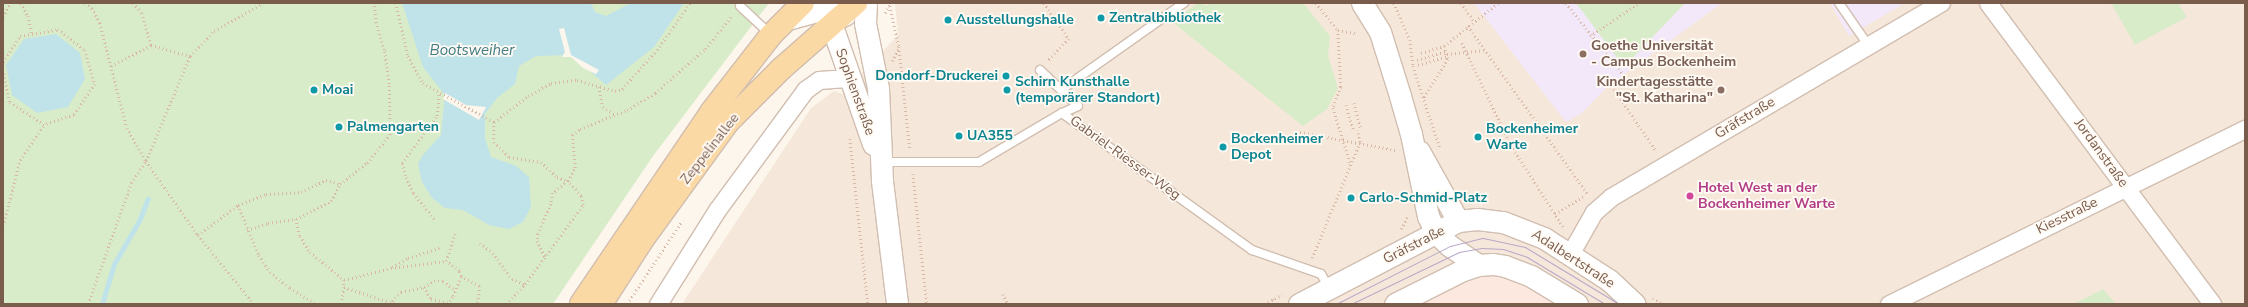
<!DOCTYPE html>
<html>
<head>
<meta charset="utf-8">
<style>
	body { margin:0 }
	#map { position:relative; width:2248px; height:307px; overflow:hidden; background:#fdf6ec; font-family:"Nunito Sans",sans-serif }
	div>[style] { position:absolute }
	.residential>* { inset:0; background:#f5e8da }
	.commercial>* { inset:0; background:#fde8e0 }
	.education>* { inset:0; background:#f3e8fa }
	.green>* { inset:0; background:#d8ecc9 }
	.water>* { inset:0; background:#bfe3e8 }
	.pier>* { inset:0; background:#fdf6ec }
	.stream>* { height:5px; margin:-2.5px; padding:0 2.5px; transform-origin:2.5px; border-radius:2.5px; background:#bfe3e8 }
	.path>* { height:2.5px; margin-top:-1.25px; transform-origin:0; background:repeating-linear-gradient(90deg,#d9b8a5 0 1px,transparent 0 4px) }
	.roads { filter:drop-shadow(1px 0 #d1beb0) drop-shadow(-1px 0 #d1beb0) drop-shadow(0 1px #d1beb0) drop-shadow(0 -1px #d1beb0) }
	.service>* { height:8px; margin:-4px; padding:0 4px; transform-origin:4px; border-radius:4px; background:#fff }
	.minor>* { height:17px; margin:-8.5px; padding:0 8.5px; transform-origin:8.5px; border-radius:8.5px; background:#fff }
	.tertiary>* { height:21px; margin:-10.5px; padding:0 10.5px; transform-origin:10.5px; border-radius:10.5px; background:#fff }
	.primary>* { height:22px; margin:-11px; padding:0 11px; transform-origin:11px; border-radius:11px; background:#fbd9a5 }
	.tram>* { height:1px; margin:-0.5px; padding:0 0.5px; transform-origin:0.5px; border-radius:0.5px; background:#b9a8c9 }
	.dots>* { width:11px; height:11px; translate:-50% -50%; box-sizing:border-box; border:2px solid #fffaf3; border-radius:50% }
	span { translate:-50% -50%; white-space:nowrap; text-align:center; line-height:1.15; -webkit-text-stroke:3.5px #fffaf3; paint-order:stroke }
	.culture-label { font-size:14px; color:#0d838f; font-weight:700 }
	.left { translate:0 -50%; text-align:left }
	.right { translate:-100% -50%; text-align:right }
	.education-label { font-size:14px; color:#785e54; font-weight:700 }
	.street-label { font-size:14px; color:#7a5c4d }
	.hotel-label { font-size:14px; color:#b23c85; font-weight:700 }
	.water-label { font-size:15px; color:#437c86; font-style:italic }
	.frame { position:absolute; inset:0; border:4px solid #7a5c4d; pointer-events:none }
</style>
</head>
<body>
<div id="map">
	<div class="residential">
		<i style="clip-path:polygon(895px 3px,2245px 3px,2245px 304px,682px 304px,811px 108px,834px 91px,843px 94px,898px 35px)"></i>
	</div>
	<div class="commercial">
		<i style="clip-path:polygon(1476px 271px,1507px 273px,1561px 304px,1411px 304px)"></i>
	</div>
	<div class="education">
		<i style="clip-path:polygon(1474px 3px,1722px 3px,1608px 86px,1582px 113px,1566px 122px)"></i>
		<i style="clip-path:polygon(1830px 3px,1905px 3px,1849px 36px)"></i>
	</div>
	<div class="green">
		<i style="clip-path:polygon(3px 3px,769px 3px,653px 156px,553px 304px,3px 304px)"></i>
		<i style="clip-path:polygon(1198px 3px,1207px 6px,1210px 3px,1303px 3px,1330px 36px,1328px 56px,1338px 88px,1327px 109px,1303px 126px,1172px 22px)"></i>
		<i style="clip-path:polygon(1576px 3px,1685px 3px,1624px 67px)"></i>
		<i style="clip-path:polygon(2111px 3px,2178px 3px,2187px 17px,2135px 45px)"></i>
		<i style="clip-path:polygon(2103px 289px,2116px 304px,2073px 304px)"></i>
	</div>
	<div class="water">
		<i style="clip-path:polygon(402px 3px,591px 3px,595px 12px,606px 16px,631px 3px,684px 3px,654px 47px,606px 85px,571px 55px,536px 56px,519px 66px,515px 84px,497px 98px,485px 114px,485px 138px,491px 157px,516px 166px,529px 177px,531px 207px,523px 222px,509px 229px,489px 225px,463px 210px,445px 208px,432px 198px,422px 182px,418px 164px,422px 156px,441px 135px,445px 95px,423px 67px)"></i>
		<i style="clip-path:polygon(56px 34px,80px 53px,85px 79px,68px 107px,37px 113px,12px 95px,6px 65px,24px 39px)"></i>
	</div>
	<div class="pier">
		<i style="clip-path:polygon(564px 28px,571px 55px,599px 70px,596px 74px,583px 68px,571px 57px,562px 57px,565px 52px,559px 29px)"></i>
		<i style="clip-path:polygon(445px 93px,466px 105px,486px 107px,479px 120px,443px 99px)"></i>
	</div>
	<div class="stream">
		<i style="left:102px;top:304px;width:42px;rotate:-73.3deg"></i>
		<i style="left:114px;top:264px;width:52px;rotate:-60deg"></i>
		<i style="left:140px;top:219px;width:22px;rotate:-69deg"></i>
	</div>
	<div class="path">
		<i style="left:21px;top:3px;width:15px;rotate:62deg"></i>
		<i style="left:28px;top:16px;width:17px;rotate:77deg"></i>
		<i style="left:85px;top:3px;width:9px;rotate:36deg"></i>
		<i style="left:92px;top:8px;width:17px;rotate:62deg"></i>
		<i style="left:100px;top:23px;width:108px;rotate:75.6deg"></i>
		<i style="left:127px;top:128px;width:38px;rotate:60deg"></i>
		<i style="left:146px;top:161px;width:90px;rotate:54.9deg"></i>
		<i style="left:198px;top:235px;width:89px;rotate:50.9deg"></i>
		<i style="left:133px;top:3px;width:13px;rotate:48deg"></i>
		<i style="left:142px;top:13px;width:33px;rotate:74deg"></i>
		<i style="left:396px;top:3px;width:54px;rotate:77.2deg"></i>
		<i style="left:408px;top:56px;width:31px;rotate:61deg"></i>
		<i style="left:423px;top:83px;width:81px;rotate:28.8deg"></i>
		<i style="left:494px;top:122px;width:20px;rotate:90deg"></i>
		<i style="left:494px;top:142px;width:21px;rotate:45deg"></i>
		<i style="left:509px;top:157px;width:32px;rotate:9deg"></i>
		<i style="left:541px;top:162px;width:22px;rotate:43deg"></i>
		<i style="left:557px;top:177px;width:12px;rotate:20deg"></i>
		<i style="left:568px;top:181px;width:19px;rotate:141deg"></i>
		<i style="left:553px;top:193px;width:11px;rotate:100deg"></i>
		<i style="left:551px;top:204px;width:33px;rotate:113deg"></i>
		<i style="left:538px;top:234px;width:7px;rotate:98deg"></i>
		<i style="left:537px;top:241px;width:18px;rotate:63deg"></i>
		<i style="left:1044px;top:3px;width:44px;rotate:55.2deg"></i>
		<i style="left:1069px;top:39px;width:30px;rotate:134deg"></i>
		<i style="left:1316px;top:3px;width:35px;rotate:51deg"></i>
		<i style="left:1338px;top:30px;width:20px;rotate:11deg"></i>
		<i style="left:1394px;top:3px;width:40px;rotate:66.6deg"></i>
		<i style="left:1410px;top:40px;width:26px;rotate:83deg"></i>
		<i style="left:1413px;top:66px;width:86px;rotate:71.8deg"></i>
		<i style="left:1461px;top:3px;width:22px;rotate:54deg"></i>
		<i style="left:1566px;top:3px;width:97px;rotate:51.2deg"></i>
		<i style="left:1627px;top:79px;width:16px;rotate:142deg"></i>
		<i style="left:1614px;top:89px;width:76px;rotate:55.7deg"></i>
		<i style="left:890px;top:6px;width:42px;rotate:77.6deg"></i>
		<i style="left:899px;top:47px;width:104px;rotate:83.9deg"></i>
		<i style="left:885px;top:13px;width:12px;rotate:-59deg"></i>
		<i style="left:3px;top:17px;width:16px;rotate:-63deg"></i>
		<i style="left:1468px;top:26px;width:206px;rotate:54.5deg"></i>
		<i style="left:1338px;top:30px;width:57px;rotate:87deg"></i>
		<i style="left:1341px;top:87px;width:22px;rotate:111deg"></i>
		<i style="left:1333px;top:108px;width:60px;rotate:72.5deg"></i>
		<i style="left:1590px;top:36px;width:59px;rotate:-34deg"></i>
		<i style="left:1462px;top:43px;width:113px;rotate:64.3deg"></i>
		<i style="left:1511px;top:145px;width:98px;rotate:57.4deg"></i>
		<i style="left:1444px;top:46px;width:69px;rotate:-38.5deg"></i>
		<i style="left:1421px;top:53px;width:24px;rotate:-17deg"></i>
		<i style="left:1444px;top:46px;width:14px;rotate:73deg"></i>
		<i style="left:1448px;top:59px;width:46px;rotate:121.6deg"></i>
		<i style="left:1447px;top:54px;width:39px;rotate:-6deg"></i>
		<i style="left:1417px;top:60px;width:30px;rotate:-17deg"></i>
		<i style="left:892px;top:61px;width:15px;rotate:-62deg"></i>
		<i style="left:3px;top:62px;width:31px;rotate:-57deg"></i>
		<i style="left:20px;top:36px;width:39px;rotate:-10deg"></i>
		<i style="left:58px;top:29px;width:34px;rotate:38deg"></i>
		<i style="left:85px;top:50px;width:35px;rotate:74deg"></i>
		<i style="left:95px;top:84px;width:37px;rotate:124deg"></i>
		<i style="left:74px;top:115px;width:32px;rotate:162deg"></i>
		<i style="left:44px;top:125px;width:42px;rotate:-146.7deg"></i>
		<i style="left:9px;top:102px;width:31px;rotate:-101deg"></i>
		<i style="left:1418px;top:65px;width:30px;rotate:-17deg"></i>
		<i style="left:111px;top:66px;width:45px;rotate:-27.7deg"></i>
		<i style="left:151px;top:45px;width:41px;rotate:15.8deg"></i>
		<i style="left:599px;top:87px;width:20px;rotate:79deg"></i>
		<i style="left:603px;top:107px;width:15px;rotate:32deg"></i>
		<i style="left:1354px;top:103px;width:27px;rotate:75deg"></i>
		<i style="left:1346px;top:105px;width:27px;rotate:73deg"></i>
		<i style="left:494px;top:122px;width:43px;rotate:-37.4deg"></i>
		<i style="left:528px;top:96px;width:26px;rotate:-29deg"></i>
		<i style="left:551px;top:83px;width:26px;rotate:-7deg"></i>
		<i style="left:577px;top:80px;width:40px;rotate:16deg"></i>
		<i style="left:615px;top:91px;width:7px;rotate:-16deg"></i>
		<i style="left:622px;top:89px;width:52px;rotate:-48.1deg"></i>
		<i style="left:657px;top:50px;width:57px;rotate:-54.9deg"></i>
		<i style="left:1300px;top:132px;width:97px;rotate:10.7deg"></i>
		<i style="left:850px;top:139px;width:166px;rotate:83.8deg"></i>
		<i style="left:913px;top:174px;width:131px;rotate:83.9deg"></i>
		<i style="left:1463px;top:190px;width:17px;rotate:36deg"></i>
		<i style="left:238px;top:205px;width:54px;rotate:67.2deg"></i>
		<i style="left:259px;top:255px;width:20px;rotate:57deg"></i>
		<i style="left:270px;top:272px;width:26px;rotate:39deg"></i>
		<i style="left:290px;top:288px;width:31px;rotate:31deg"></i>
		<i style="left:1555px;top:214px;width:34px;rotate:-32deg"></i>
		<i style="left:296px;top:219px;width:17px;rotate:77deg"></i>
		<i style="left:300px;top:236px;width:19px;rotate:58deg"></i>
		<i style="left:310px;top:252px;width:44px;rotate:39.5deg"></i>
		<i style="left:344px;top:280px;width:7px;rotate:90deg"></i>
		<i style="left:434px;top:219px;width:33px;rotate:-129deg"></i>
		<i style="left:413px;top:193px;width:19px;rotate:-115deg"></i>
		<i style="left:405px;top:176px;width:13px;rotate:-103deg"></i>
		<i style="left:402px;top:163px;width:59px;rotate:-53.3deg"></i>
		<i style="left:437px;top:116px;width:23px;rotate:-85deg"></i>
		<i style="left:3px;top:226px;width:68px;rotate:-75.6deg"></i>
		<i style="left:20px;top:160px;width:42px;rotate:-55.6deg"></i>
		<i style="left:1401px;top:229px;width:15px;rotate:-62deg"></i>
		<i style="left:247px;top:230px;width:22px;rotate:-18deg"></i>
		<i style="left:268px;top:223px;width:28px;rotate:-8deg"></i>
		<i style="left:296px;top:219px;width:39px;rotate:-27deg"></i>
		<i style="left:331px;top:201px;width:19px;rotate:-62deg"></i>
		<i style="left:198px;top:235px;width:50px;rotate:-36.9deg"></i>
		<i style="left:238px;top:205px;width:30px;rotate:-21deg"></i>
		<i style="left:266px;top:194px;width:35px;rotate:-3deg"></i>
		<i style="left:301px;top:192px;width:28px;rotate:-26deg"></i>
		<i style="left:326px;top:180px;width:15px;rotate:16deg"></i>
		<i style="left:340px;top:184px;width:34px;rotate:-38deg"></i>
		<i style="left:367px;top:163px;width:36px;rotate:-51deg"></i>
		<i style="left:390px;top:135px;width:51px;rotate:-91.1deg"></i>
		<i style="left:389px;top:84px;width:34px;rotate:-98deg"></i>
		<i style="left:384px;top:50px;width:28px;rotate:-107deg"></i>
		<i style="left:376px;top:23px;width:20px;rotate:-96deg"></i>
		<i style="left:480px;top:243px;width:16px;rotate:38deg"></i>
		<i style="left:493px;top:253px;width:32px;rotate:54deg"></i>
		<i style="left:512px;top:279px;width:14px;rotate:21deg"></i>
		<i style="left:1312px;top:258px;width:126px;rotate:-67.5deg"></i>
		<i style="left:1360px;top:142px;width:12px;rotate:-104deg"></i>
		<i style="left:392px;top:267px;width:18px;rotate:-29deg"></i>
		<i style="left:408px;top:258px;width:33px;rotate:-18deg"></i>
		<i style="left:461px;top:276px;width:21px;rotate:28deg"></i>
		<i style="left:480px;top:286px;width:16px;rotate:97deg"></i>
		<i style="left:478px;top:302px;width:4px;rotate:146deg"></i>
		<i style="left:344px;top:280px;width:49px;rotate:-14.3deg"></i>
		<i style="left:391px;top:268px;width:55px;rotate:-7.3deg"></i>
		<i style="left:424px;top:287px;width:14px;rotate:60deg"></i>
		<i style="left:431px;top:299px;width:17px;rotate:13deg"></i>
		<i style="left:1003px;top:294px;width:11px;rotate:63deg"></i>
		<i style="left:1653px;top:298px;width:11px;rotate:34deg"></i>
		<i style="left:1273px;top:299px;width:5px;rotate:68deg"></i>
		<i style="left:392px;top:301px;width:13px;rotate:-45deg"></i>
		<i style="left:401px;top:292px;width:24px;rotate:-12deg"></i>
		<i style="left:424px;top:287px;width:12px;rotate:-31deg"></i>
		<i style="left:434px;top:281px;width:9px"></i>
		<i style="left:443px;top:281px;width:14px;rotate:36deg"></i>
		<i style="left:88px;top:304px;width:128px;rotate:-70.4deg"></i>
		<i style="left:131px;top:183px;width:27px;rotate:-56deg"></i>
		<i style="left:146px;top:161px;width:114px;rotate:-67.3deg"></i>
		<i style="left:190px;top:56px;width:35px;rotate:-46deg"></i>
		<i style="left:214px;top:31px;width:56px;rotate:-29.7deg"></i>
		<i style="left:341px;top:304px;width:17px;rotate:-80deg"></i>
		<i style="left:344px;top:287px;width:54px;rotate:18.4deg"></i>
		<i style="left:447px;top:304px;width:10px;rotate:-53deg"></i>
		<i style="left:453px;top:296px;width:22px;rotate:-68deg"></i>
		<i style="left:461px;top:276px;width:5px;rotate:-112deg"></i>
		<i style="left:459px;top:271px;width:16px;rotate:-142deg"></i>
		<i style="left:446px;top:261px;width:29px;rotate:-72deg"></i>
		<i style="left:506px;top:304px;width:28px;rotate:-46deg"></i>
		<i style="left:525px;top:284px;width:98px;rotate:-53.7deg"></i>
		<i style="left:583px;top:205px;width:9px;rotate:-103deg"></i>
		<i style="left:581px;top:196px;width:20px;rotate:-131deg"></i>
		<i style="left:568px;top:181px;width:15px;rotate:-62deg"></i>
		<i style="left:575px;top:168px;width:33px;rotate:-95deg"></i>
		<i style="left:572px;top:135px;width:10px;rotate:-37deg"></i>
		<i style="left:580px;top:129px;width:51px;rotate:-22deg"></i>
		<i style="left:627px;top:110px;width:33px;rotate:-31deg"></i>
		<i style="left:655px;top:93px;width:67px;rotate:-41.3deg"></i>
		<i style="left:705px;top:49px;width:43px;rotate:-50.7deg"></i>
		<i style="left:627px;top:304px;width:100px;rotate:-56.5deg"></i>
		<i style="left:1264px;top:304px;width:20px;rotate:-27deg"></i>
	</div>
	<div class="roads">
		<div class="service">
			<i style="left:1839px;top:3px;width:51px;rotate:55.4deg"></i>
			<i style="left:740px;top:6px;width:42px;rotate:43.1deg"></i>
			<i style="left:1040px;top:70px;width:52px;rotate:43.5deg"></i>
			<i style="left:1078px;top:106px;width:17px;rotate:156deg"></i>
			<i style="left:1061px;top:90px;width:151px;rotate:-35.3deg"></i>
			<i style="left:882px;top:162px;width:97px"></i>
			<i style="left:979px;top:162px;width:96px;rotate:-30.6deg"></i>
			<i style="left:1062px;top:113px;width:234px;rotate:35.8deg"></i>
			<i style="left:1252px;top:250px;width:73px;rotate:19.2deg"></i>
			<i style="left:1321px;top:274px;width:16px;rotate:60deg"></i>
		</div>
		<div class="minor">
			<i style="left:1988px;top:3px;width:375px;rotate:53.3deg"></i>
			<i style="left:1570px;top:254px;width:48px;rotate:-60.3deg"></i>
			<i style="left:1594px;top:212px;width:23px;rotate:-41deg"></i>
			<i style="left:1611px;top:197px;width:383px;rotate:-30.5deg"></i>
			<i style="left:658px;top:304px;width:111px;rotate:-57.9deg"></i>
			<i style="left:717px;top:210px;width:149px;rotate:-53.7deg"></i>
			<i style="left:805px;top:90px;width:17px;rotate:-36deg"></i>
			<i style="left:819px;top:80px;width:32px;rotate:-4deg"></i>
			<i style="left:1889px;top:304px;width:397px;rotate:-26.2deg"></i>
		</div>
		<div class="tertiary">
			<i style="left:831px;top:3px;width:23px;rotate:88deg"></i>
			<i style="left:832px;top:26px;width:125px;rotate:70.8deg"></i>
			<i style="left:866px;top:3px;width:20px;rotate:93deg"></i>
			<i style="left:865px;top:23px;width:66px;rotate:78.7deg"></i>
			<i style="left:878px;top:88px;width:93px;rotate:87.5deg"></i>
			<i style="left:882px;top:181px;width:124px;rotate:83deg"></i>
			<i style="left:1362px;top:3px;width:34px;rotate:58deg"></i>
			<i style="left:1380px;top:32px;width:67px;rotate:72.6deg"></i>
			<i style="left:1400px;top:96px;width:40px;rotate:74deg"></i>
			<i style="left:1411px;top:134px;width:84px;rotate:78.3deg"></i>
			<i style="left:1428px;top:216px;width:19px;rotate:65deg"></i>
			<i style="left:1436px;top:233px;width:19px;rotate:43deg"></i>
			<i style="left:1450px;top:246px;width:34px;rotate:34deg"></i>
			<i style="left:787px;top:19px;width:35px;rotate:-15deg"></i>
			<i style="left:821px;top:10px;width:24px;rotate:12deg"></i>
			<i style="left:1419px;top:151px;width:80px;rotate:60.9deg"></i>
			<i style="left:1299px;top:304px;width:179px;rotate:-27.6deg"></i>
			<i style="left:1458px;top:221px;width:19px;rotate:-6deg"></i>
			<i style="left:1477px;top:219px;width:26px;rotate:7deg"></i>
			<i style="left:1503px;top:222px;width:44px;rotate:21.3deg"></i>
			<i style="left:1544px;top:238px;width:77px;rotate:32.9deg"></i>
			<i style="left:1609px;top:280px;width:35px;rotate:43deg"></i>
			<i style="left:1395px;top:304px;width:76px;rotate:-26.6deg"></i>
			<i style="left:1463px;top:270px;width:16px;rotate:-18deg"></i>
			<i style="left:1478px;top:265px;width:15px;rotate:-4deg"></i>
			<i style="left:1493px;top:264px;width:12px;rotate:9deg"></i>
			<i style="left:1505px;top:266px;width:28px;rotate:21deg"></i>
			<i style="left:1531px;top:276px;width:54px;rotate:31.3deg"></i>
		</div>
		<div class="primary">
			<i style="left:581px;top:304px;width:233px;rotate:-55.8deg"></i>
			<i style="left:712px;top:111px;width:96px;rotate:-52.2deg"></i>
			<i style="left:771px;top:35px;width:45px;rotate:-45deg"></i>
			<i style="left:601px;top:304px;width:77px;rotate:-57.1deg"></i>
			<i style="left:643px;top:239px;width:145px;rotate:-54deg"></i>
			<i style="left:728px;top:122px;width:75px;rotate:-45deg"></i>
			<i style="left:781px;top:69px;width:100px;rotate:-41.3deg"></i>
		</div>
	</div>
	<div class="tram">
		<i style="left:1336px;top:304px;width:128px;rotate:-27deg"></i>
		<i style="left:1450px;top:246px;width:34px;rotate:-14deg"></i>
		<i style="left:1483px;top:238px;width:43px;rotate:12.1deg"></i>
		<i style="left:1525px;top:247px;width:110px;rotate:31.2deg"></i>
		<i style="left:1351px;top:304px;width:120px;rotate:-25.7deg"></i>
		<i style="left:1459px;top:252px;width:23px;rotate:-10deg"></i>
		<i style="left:1482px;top:248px;width:21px;rotate:3deg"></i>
		<i style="left:1503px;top:249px;width:25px;rotate:18deg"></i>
		<i style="left:1527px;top:257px;width:91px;rotate:31.1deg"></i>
	</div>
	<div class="dots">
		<i style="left:1101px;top:18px;background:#0f9aa8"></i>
		<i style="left:948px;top:20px;background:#0f9aa8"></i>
		<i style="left:1583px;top:54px;background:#8d6e63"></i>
		<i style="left:1006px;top:76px;background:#0f9aa8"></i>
		<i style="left:314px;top:90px;background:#0f9aa8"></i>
		<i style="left:1007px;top:90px;background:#0f9aa8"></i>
		<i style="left:1721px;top:90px;background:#8d6e63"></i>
		<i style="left:339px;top:127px;background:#0f9aa8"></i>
		<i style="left:959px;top:136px;background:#0f9aa8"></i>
		<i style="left:1478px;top:137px;background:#0f9aa8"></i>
		<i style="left:1223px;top:147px;background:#0f9aa8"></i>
		<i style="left:1690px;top:196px;background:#d1479c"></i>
		<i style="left:1351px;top:198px;background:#0f9aa8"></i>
	</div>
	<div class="culture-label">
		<span class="left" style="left:1109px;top:18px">Zentralbibliothek</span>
		<span class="left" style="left:956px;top:20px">Ausstellungshalle</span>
		<span class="right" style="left:998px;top:76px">Dondorf-Druckerei</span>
		<span class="left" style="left:1015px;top:90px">Schirn Kunsthalle<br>(temporärer Standort)</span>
		<span class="left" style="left:322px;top:90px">Moai</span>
		<span class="left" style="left:347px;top:127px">Palmengarten</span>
		<span class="left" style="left:1486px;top:137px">Bockenheimer<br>Warte</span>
		<span class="left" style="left:967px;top:136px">UA355</span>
		<span class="left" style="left:1231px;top:147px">Bockenheimer<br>Depot</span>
		<span class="left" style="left:1359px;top:198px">Carlo-Schmid-Platz</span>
	</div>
	<div class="education-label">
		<span class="left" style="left:1591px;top:54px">Goethe Universität<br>- Campus Bockenheim</span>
		<span class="right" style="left:1713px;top:90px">Kindertagesstätte<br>"St. Katharina"</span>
	</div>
	<div class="street-label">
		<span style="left:855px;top:92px;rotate:70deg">Sophienstraße</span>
		<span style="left:1745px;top:118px;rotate:-31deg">Gräfstraße</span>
		<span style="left:710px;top:149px;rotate:-52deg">Zeppelinallee</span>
		<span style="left:2101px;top:153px;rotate:54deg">Jordanstraße</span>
		<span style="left:1125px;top:158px;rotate:36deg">Gabriel-Riesser-Weg</span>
		<span style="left:2067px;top:216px;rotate:-26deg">Kiesstraße</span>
		<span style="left:1414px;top:245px;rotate:-27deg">Gräfstraße</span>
		<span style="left:1573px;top:259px;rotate:33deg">Adalbertstraße</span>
	</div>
	<div class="hotel-label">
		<span class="left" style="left:1698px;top:196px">Hotel West an der<br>Bockenheimer Warte</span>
	</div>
	<div class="water-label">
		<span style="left:472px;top:51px">Bootsweiher</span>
	</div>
	<div class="frame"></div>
</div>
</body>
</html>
